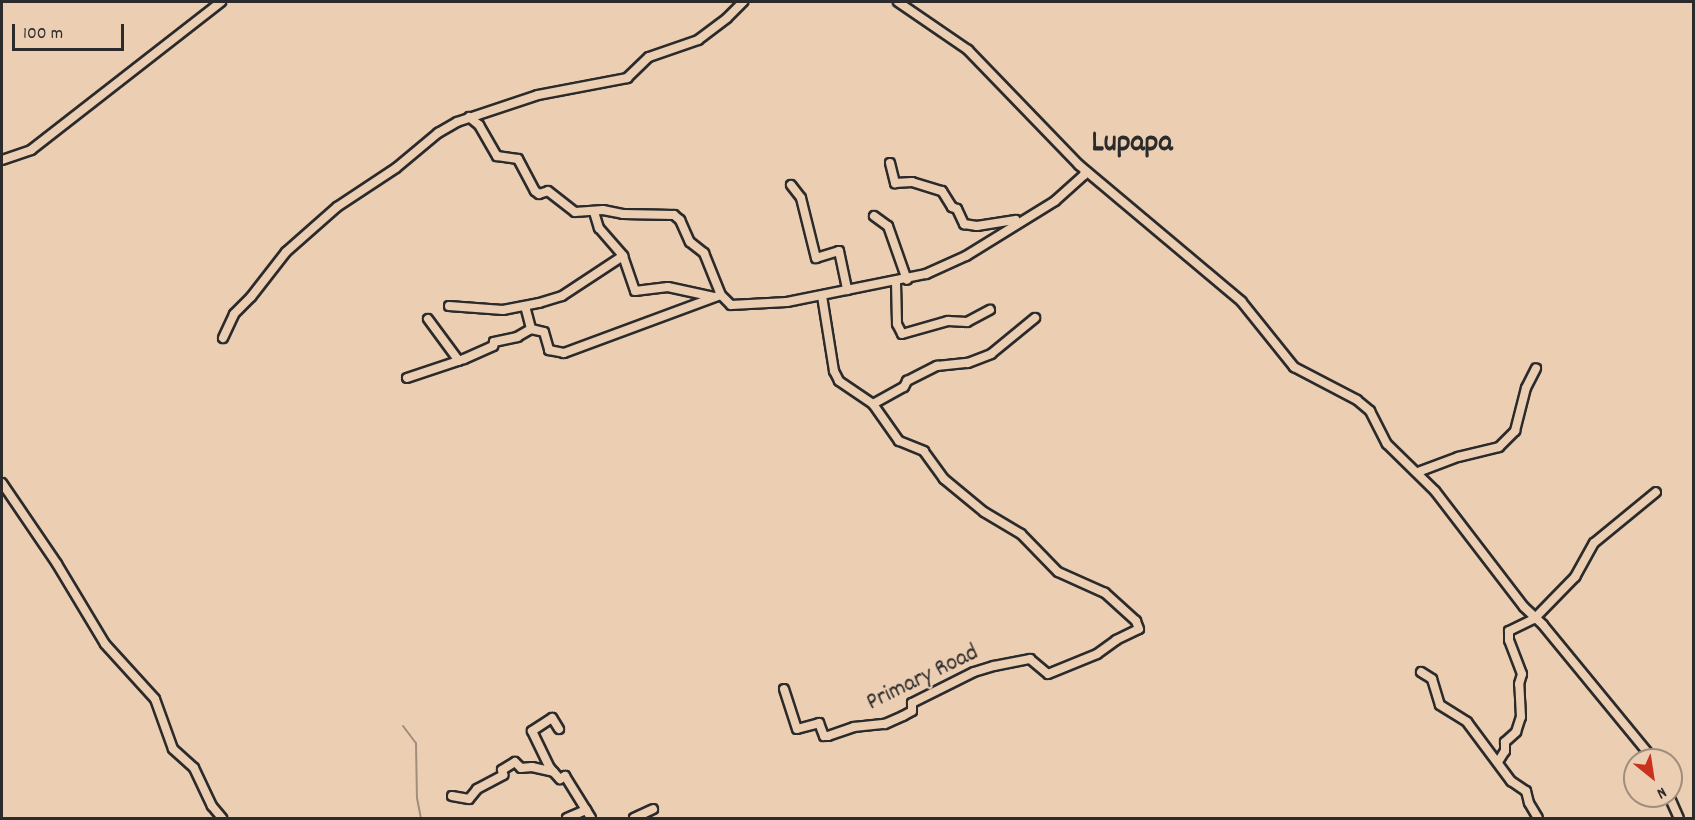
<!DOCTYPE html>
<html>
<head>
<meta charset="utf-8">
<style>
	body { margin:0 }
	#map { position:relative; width:1695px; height:820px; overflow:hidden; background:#ecceb3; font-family:Dekko,sans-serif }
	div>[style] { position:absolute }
	.stream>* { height:2px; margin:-1px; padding:0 1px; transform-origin:1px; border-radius:1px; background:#a08d7d }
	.roads { filter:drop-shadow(2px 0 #2b2b2b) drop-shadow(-2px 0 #2b2b2b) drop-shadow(0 2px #2b2b2b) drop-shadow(0 -2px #2b2b2b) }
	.minor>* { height:8px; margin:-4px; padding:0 4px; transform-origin:4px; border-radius:4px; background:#ecceb3 }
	span { translate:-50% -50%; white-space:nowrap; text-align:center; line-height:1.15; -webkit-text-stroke:4.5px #ecceb3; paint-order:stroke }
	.street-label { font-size:24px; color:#2b2b2b }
	.district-label { font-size:30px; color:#2b2b2b; font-weight:700 }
	.frame { position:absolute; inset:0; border:3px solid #2b2b2b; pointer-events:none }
	.north { position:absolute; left:1623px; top:748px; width:60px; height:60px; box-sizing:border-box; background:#ecceb3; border:2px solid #9f8d7d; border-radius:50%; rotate:150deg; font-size:16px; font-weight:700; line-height:24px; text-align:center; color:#2b2b2b }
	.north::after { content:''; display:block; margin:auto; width:21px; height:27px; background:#c8321e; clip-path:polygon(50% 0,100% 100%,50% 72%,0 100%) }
	.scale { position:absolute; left:12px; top:24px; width:112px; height:27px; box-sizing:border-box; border:3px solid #2b2b2b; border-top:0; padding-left:8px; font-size:18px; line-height:21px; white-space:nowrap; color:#2b2b2b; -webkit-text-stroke:4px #ecceb3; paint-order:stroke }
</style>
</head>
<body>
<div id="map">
	<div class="stream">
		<i style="left:403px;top:726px;width:21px;rotate:53deg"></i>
		<i style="left:416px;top:743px;width:55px;rotate:89deg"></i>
		<i style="left:417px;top:798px;width:20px;rotate:79deg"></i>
	</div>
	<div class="roads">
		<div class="minor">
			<i style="left:898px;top:2px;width:85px;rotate:34.4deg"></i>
			<i style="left:968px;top:50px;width:160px;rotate:46deg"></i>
			<i style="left:1079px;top:165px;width:212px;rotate:40deg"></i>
			<i style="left:1241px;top:301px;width:85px;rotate:51.2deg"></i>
			<i style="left:1294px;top:367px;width:71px;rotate:27.6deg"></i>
			<i style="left:1357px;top:400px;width:17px;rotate:40deg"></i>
			<i style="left:1370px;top:411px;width:37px;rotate:63deg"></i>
			<i style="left:1387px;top:444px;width:67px;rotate:44.4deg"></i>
			<i style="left:1435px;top:491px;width:146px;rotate:52.5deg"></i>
			<i style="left:1524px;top:607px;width:26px;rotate:43deg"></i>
			<i style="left:1543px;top:625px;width:175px;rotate:50.6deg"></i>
			<i style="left:469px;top:117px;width:13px;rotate:39deg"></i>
			<i style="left:479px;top:125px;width:36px;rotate:60deg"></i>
			<i style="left:497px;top:156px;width:21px;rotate:8deg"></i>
			<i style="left:518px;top:159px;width:36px;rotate:62deg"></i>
			<i style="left:535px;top:191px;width:5px;rotate:37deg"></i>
			<i style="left:539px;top:194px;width:9px;rotate:-18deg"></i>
			<i style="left:548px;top:191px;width:34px;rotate:38deg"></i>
			<i style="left:575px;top:212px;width:28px;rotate:-4deg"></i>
			<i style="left:603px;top:210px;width:20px;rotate:11deg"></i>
			<i style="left:623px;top:214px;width:51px;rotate:1.1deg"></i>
			<i style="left:674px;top:215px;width:8px;rotate:40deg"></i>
			<i style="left:680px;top:220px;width:24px;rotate:66deg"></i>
			<i style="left:690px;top:242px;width:18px;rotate:38deg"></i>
			<i style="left:704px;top:253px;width:45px;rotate:68deg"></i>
			<i style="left:721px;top:295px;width:14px;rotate:45deg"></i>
			<i style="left:731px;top:305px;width:56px;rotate:-3.1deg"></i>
			<i style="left:787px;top:302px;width:142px;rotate:-11.4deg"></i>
			<i style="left:926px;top:274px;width:44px;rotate:-24.2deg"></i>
			<i style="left:966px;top:256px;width:105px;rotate:-31.7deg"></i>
			<i style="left:1055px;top:201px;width:39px;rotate:-42deg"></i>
			<i style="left:1084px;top:175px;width:4px;rotate:-76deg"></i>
			<i style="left:2px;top:160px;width:31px;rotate:-19deg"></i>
			<i style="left:31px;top:150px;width:241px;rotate:-37.9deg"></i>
			<i style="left:890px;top:163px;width:21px;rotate:76deg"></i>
			<i style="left:895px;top:183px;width:17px;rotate:-3deg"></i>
			<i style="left:912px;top:182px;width:31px;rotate:17deg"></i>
			<i style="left:942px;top:191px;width:19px;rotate:58deg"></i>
			<i style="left:952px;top:207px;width:5px;rotate:22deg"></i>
			<i style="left:957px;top:209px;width:17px;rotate:65deg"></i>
			<i style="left:964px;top:224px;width:13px;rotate:9deg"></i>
			<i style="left:977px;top:226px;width:39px;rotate:-9deg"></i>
			<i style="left:791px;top:185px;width:16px;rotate:52deg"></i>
			<i style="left:801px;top:198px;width:62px;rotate:76deg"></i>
			<i style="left:816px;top:258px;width:24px;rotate:-17deg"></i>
			<i style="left:839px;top:251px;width:40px;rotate:78deg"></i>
			<i style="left:594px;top:212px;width:17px;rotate:73deg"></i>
			<i style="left:599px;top:228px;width:37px;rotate:49deg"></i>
			<i style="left:623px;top:256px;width:37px;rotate:71deg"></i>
			<i style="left:635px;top:291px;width:33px;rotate:-7deg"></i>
			<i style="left:668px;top:287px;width:47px;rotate:12.3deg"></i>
			<i style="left:874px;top:216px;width:17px;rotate:36deg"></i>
			<i style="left:888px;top:226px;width:57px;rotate:70.6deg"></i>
			<i style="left:896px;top:282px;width:42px;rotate:88.6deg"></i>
			<i style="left:897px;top:324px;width:11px;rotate:63deg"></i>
			<i style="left:902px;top:334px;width:48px;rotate:-15.8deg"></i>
			<i style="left:948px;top:321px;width:19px;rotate:3deg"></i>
			<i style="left:967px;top:322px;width:26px;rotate:-28deg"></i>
			<i style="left:822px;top:296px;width:76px;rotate:80.9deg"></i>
			<i style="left:834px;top:371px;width:11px;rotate:63deg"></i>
			<i style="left:839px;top:381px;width:41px;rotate:34.1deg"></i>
			<i style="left:873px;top:404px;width:35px;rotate:-29deg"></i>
			<i style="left:904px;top:387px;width:7px;rotate:-63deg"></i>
			<i style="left:907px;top:381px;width:34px;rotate:-27deg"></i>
			<i style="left:937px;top:366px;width:31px;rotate:-6deg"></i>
			<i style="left:968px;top:363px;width:25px;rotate:-21deg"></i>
			<i style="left:991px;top:354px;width:57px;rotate:-39.3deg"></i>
			<i style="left:449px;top:306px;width:54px;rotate:4.2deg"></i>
			<i style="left:503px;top:310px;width:37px;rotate:-11deg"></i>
			<i style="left:539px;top:303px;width:24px;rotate:-17deg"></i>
			<i style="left:562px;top:296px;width:73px;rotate:-33.3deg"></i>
			<i style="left:525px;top:306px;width:24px;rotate:75deg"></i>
			<i style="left:531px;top:329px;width:13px;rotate:13deg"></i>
			<i style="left:544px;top:332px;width:19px;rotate:74deg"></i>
			<i style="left:549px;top:350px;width:15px;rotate:11deg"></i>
			<i style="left:564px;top:353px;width:167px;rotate:-20.3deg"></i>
			<i style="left:428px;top:319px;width:52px;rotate:53.6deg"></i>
			<i style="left:223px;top:338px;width:26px;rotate:-65deg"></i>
			<i style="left:234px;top:314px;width:24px;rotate:-45deg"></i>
			<i style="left:251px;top:297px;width:57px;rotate:-52.1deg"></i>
			<i style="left:286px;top:252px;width:68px;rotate:-41.4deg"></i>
			<i style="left:337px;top:207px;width:71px;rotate:-33.5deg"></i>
			<i style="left:396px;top:168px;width:55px;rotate:-39.8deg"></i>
			<i style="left:438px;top:133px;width:22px;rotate:-30deg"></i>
			<i style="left:457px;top:122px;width:85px;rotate:-18.4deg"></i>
			<i style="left:538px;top:95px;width:91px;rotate:-10.8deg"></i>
			<i style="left:627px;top:78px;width:30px;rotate:-44deg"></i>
			<i style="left:649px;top:57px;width:52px;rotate:-19.1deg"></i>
			<i style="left:698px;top:40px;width:36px;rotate:-37deg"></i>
			<i style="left:727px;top:18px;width:23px;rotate:-45deg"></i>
			<i style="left:407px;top:378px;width:60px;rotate:-18.4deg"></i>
			<i style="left:464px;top:359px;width:32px;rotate:-24deg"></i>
			<i style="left:493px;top:346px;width:4px;rotate:-76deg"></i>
			<i style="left:494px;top:342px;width:24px;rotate:-12deg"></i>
			<i style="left:517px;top:337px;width:16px;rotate:-30deg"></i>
			<i style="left:1418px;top:472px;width:43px;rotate:-20.6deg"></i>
			<i style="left:1458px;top:457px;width:42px;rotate:-13.7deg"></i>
			<i style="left:1499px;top:447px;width:23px;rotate:-45deg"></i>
			<i style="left:1515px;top:431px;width:44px;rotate:-75.7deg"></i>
			<i style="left:1526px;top:388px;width:22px;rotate:-63deg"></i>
			<i style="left:2px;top:483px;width:98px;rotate:55.8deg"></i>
			<i style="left:57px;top:564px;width:93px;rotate:59deg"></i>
			<i style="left:105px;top:644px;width:74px;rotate:47.7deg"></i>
			<i style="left:155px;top:699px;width:53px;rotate:70.2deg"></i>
			<i style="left:173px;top:749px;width:28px;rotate:42deg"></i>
			<i style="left:194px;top:768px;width:42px;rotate:64.7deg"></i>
			<i style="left:212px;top:806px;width:16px;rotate:50deg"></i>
			<i style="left:1421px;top:672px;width:13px;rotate:32deg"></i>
			<i style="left:1432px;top:679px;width:27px;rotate:73deg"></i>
			<i style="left:1440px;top:705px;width:32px;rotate:32deg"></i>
			<i style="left:1467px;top:722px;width:74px;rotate:53.3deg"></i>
			<i style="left:1511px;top:781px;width:18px;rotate:34deg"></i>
			<i style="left:1526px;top:791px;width:12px;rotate:76deg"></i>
			<i style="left:1529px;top:803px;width:17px;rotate:59deg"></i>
			<i style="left:784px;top:689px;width:42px;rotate:72deg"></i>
			<i style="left:797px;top:729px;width:23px;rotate:-15deg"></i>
			<i style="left:819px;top:723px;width:14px;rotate:69deg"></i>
			<i style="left:824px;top:736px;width:4px"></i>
			<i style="left:828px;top:736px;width:28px;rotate:-19deg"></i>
			<i style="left:854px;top:727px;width:31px;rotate:-6deg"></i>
			<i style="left:885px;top:724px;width:20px;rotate:-24deg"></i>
			<i style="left:903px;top:716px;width:10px;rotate:-29deg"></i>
			<i style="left:912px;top:711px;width:8px;rotate:-90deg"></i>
			<i style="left:912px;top:703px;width:69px;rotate:-26.6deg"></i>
			<i style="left:974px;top:672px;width:21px;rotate:-17deg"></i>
			<i style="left:994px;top:666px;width:37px;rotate:-11deg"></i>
			<i style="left:1030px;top:659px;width:23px;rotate:40deg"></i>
			<i style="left:1048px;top:674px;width:53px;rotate:-22.2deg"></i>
			<i style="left:1097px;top:654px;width:24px;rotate:-36deg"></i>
			<i style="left:1116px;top:640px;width:25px;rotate:-26deg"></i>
			<i style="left:1139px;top:629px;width:9px;rotate:-111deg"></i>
			<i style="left:1136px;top:621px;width:42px;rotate:-137.9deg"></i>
			<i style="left:1105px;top:593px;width:51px;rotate:-155.9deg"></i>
			<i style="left:1058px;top:572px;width:53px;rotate:-134.2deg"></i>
			<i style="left:1021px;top:534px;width:43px;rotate:-149.3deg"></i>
			<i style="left:984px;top:512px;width:52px;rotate:-140.5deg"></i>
			<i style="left:944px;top:479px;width:34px;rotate:-126deg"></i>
			<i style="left:924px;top:451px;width:27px;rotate:-158deg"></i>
			<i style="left:899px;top:441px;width:45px;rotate:-125.1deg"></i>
			<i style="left:559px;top:729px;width:13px;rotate:-122deg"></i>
			<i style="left:552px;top:718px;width:24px;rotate:147deg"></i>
			<i style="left:532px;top:731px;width:41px;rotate:64.1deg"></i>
			<i style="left:550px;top:768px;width:15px;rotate:48deg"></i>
			<i style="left:560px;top:779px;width:6px;rotate:-31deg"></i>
			<i style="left:565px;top:776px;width:49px;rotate:58.2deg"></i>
			<i style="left:1498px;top:762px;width:13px;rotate:-58deg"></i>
			<i style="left:1505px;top:751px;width:9px;rotate:-90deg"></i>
			<i style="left:1505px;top:742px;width:15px;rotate:-42deg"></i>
			<i style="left:1516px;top:732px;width:16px;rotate:-72deg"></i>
			<i style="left:1521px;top:717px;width:33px;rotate:-93deg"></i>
			<i style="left:1519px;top:684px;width:10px;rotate:-73deg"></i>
			<i style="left:1522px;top:674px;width:36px;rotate:-111deg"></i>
			<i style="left:1509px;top:640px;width:9px;rotate:-90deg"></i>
			<i style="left:1509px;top:631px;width:28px;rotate:-26deg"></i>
			<i style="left:1534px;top:619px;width:59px;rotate:-45.7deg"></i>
			<i style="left:1575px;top:577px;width:39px;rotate:-61deg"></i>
			<i style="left:1594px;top:543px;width:80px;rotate:-39.4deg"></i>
			<i style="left:452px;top:796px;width:17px;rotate:10deg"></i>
			<i style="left:469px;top:799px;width:13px;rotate:-51deg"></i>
			<i style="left:477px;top:789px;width:30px;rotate:-28deg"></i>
			<i style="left:503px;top:775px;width:5px;rotate:-101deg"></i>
			<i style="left:502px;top:770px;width:15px;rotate:-32deg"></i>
			<i style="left:515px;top:762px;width:8px;rotate:45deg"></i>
			<i style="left:521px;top:768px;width:11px;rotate:-5deg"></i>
			<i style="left:532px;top:767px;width:22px;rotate:13deg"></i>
			<i style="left:1669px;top:796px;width:24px;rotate:66deg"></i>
			<i style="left:567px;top:818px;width:21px;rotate:-23deg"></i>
			<i style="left:634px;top:818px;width:21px;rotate:-25deg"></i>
		</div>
	</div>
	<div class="street-label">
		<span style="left:923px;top:679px;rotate:-26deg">Primary Road</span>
	</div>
	<div class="district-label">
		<span style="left:1132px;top:145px">Lupapa</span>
	</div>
	<div class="frame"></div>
	<div class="north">N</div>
	<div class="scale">100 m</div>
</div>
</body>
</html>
